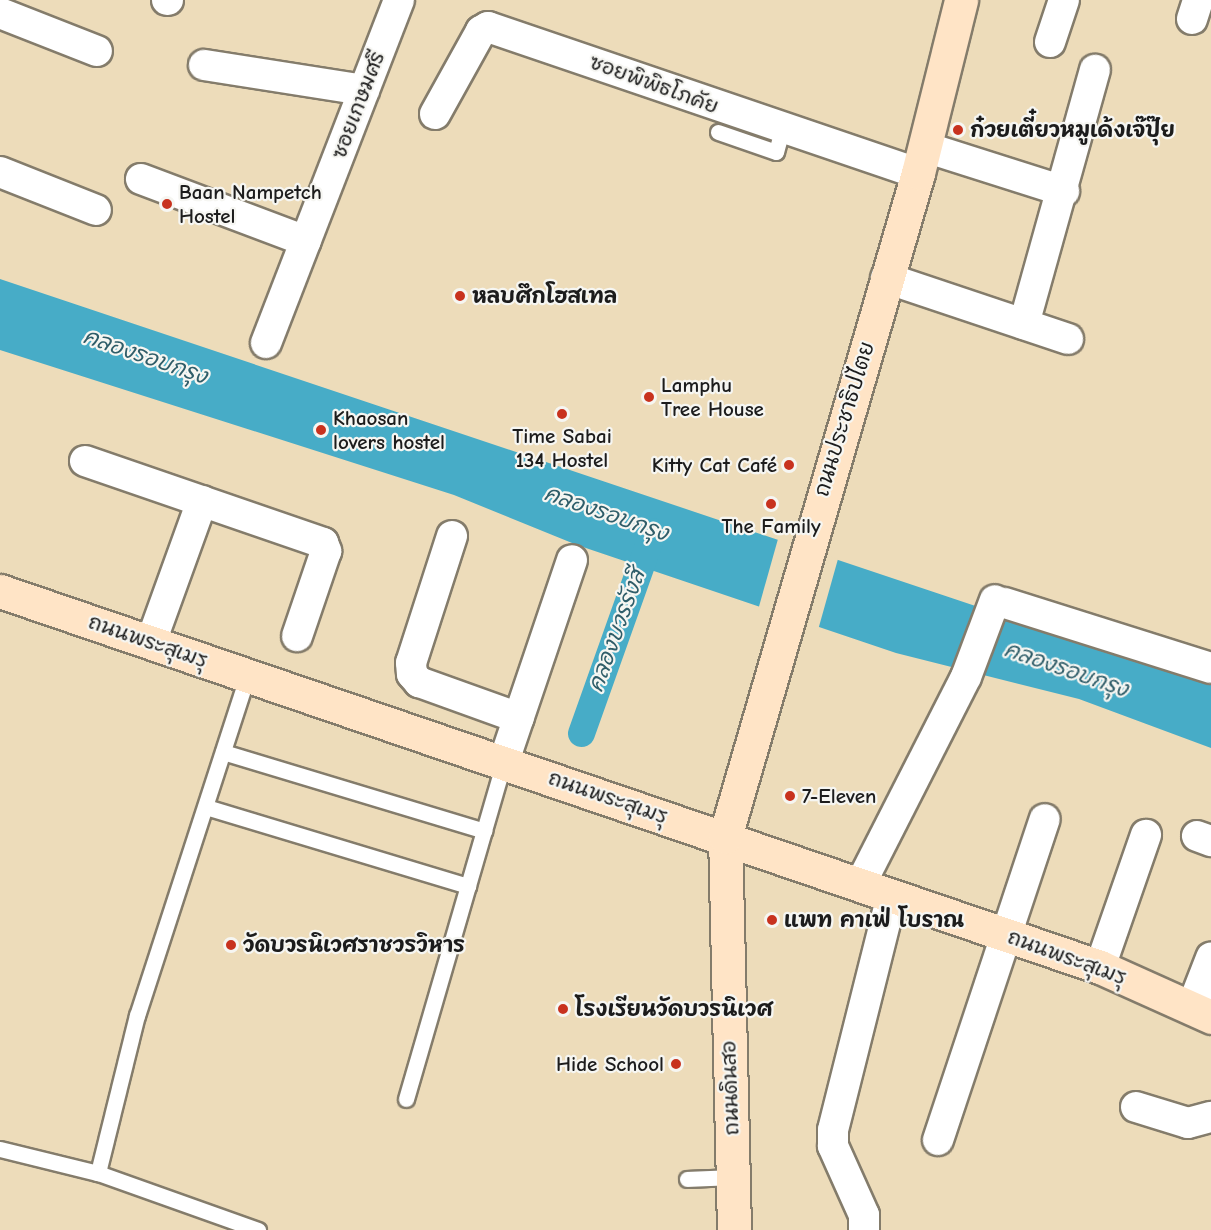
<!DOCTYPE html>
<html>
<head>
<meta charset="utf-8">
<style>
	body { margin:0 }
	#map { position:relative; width:1211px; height:1230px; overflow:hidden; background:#eddcba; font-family:"Comic Neue","Playpen Sans Thai",sans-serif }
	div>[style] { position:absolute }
	.water>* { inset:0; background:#47acc7 }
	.pier>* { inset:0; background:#eddcba }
	.canal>* { height:27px; margin:-13.5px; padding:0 13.5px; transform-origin:13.5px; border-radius:13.5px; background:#47acc7 }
	.roads { filter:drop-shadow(2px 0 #847c6b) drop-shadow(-2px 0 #847c6b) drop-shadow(0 2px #847c6b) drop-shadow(0 -2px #847c6b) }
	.lane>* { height:15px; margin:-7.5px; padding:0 7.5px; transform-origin:7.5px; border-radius:7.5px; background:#fff }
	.street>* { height:30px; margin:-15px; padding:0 15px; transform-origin:15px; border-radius:15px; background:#fff }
	.secondary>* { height:33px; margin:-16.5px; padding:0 16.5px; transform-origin:16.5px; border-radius:16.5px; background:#ffe4c6 }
	.dots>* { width:16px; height:16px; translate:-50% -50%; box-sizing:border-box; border:3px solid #f6f6f2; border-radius:50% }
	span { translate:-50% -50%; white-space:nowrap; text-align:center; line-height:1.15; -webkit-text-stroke:4.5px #f6f6f2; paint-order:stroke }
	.street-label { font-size:21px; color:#1c1c1c }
	.poi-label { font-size:21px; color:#1c1c1c; font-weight:700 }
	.left { translate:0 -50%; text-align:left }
	.right { translate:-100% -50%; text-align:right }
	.water-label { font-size:22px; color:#2f5d69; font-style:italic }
</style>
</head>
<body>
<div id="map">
	<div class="water">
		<i style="clip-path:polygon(0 279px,1211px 685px,1211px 748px,1079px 699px,896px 653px,577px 545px,454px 495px,0 350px)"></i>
	</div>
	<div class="pier">
		<i style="clip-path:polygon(778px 539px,838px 559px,818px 630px,758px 610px)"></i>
	</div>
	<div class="canal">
		<i style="left:581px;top:733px;width:214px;rotate:-70.4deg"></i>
	</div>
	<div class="roads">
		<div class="lane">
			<i style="left:718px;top:132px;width:61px;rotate:19deg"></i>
			<i style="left:776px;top:152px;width:23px;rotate:-75deg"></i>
			<i style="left:248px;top:674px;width:359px;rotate:108deg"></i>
			<i style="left:137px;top:1015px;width:163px;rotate:103.9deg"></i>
			<i style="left:98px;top:1173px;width:170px;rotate:19.6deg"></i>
			<i style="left:223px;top:752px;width:273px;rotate:16.8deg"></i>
			<i style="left:206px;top:807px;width:274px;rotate:16.8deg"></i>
			<i style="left:406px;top:1099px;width:352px;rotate:-73.8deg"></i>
			<i style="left:0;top:1149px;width:101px;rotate:13.8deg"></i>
			<i style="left:687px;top:1179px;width:46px;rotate:-2.5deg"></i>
		</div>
		<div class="street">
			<i style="left:167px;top:0;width:1px"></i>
			<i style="left:0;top:13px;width:104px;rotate:21.4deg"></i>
			<i style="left:1192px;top:19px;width:20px;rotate:-72deg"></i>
			<i style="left:1050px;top:42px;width:44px;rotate:-71.6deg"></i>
			<i style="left:204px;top:65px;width:162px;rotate:8.9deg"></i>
			<i style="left:435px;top:114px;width:95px;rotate:-61deg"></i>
			<i style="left:481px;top:31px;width:8px;rotate:-30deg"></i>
			<i style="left:488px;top:27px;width:454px;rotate:18.8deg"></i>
			<i style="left:925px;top:147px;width:146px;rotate:17.6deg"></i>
			<i style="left:0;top:172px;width:103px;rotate:21.6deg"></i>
			<i style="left:141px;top:179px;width:176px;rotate:20.6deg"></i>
			<i style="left:886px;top:278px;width:192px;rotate:18.5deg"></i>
			<i style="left:1024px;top:324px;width:264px;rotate:-74.4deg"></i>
			<i style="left:266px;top:343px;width:368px;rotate:-68.8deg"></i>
			<i style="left:85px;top:461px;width:252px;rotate:19deg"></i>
			<i style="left:323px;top:543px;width:9px;rotate:69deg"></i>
			<i style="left:326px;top:551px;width:90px;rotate:108.8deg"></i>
			<i style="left:452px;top:536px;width:133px;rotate:107.9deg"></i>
			<i style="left:411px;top:663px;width:11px;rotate:85deg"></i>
			<i style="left:412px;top:674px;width:11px;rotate:49deg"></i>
			<i style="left:419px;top:682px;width:106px;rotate:19.8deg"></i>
			<i style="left:1005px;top:603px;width:216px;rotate:17.5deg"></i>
			<i style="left:151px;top:642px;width:150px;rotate:-70.1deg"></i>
			<i style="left:504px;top:761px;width:212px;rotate:-71.3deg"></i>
			<i style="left:1197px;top:836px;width:15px;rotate:20deg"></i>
			<i style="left:861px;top:883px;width:231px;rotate:-63deg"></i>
			<i style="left:966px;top:677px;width:82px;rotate:-69.4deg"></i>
			<i style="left:1100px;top:967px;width:140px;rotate:-70.8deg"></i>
			<i style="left:1192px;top:1007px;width:53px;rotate:-68.8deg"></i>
			<i style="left:1136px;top:1107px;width:54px;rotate:17.1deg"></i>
			<i style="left:1188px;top:1123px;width:24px;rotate:-15deg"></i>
			<i style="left:938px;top:1140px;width:338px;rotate:-71.6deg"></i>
			<i style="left:864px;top:1230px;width:15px;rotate:-90deg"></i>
			<i style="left:864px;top:1215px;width:76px;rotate:-114.2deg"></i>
			<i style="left:833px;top:1146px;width:16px;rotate:-90deg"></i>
			<i style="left:833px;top:1130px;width:242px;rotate:-75.9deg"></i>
		</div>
		<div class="secondary">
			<i style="left:0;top:591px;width:1162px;rotate:18.87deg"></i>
			<i style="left:1100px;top:967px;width:122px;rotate:24.2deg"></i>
			<i style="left:734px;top:1230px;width:393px;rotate:-91.3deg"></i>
			<i style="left:725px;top:837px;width:691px;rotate:-73.79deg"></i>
			<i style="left:918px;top:173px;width:178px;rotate:-76deg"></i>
		</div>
	</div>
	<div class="dots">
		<i style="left:958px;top:130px;background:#c8321e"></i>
		<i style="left:167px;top:204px;background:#c8321e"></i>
		<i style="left:460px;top:296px;background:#c8321e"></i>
		<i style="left:649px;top:397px;background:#c8321e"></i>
		<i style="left:562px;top:414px;background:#c8321e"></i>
		<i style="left:321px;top:430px;background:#c8321e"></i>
		<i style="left:789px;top:465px;background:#c8321e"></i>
		<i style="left:771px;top:504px;background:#c8321e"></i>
		<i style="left:790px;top:796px;background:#c8321e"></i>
		<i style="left:772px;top:920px;background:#c8321e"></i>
		<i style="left:231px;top:945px;background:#c8321e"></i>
		<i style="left:563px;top:1009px;background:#c8321e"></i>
		<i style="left:676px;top:1064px;background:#c8321e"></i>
	</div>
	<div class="street-label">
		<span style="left:654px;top:84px;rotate:20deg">ซอยพิพิธโภคัย</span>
		<span style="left:358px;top:105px;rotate:-69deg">ซอยเกษมศรี</span>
		<span style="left:844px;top:419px;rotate:-73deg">ถนนประชาธิปไตย</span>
		<span style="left:148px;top:641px;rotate:19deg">ถนนพระสุเมรุ</span>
		<span style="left:608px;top:797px;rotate:19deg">ถนนพระสุเมรุ</span>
		<span style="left:1067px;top:957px;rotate:20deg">ถนนพระสุเมรุ</span>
		<span style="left:730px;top:1088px;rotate:-92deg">ถนนดินสอ</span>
	</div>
	<div class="poi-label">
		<span class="left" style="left:970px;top:130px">ก๋วยเตี๋ยวหมูเด้งเจ๊ปุ๊ย</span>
		<span class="left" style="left:179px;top:204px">Baan Nampetch<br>Hostel</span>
		<span class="left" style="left:472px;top:296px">หลบศึกโฮสเทล</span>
		<span class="left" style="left:661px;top:397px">Lamphu<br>Tree House</span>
		<span class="left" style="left:333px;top:430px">Khaosan<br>lovers hostel</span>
		<span style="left:562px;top:448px">Time Sabai<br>134 Hostel</span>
		<span class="right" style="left:777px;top:465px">Kitty Cat Café</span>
		<span style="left:771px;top:526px">The Family</span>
		<span class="left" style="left:802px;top:796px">7-Eleven</span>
		<span class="left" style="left:784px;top:920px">แพท คาเฟ่ โบราณ</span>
		<span class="left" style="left:243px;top:945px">วัดบวรนิเวศราชวรวิหาร</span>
		<span class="left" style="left:575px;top:1009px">โรงเรียนวัดบวรนิเวศ</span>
		<span class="right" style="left:664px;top:1064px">Hide School</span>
	</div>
	<div class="water-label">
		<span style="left:145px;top:357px;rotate:19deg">คลองรอบกรุง</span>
		<span style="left:606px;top:514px;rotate:19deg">คลองรอบกรุง</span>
		<span style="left:617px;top:631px;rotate:-70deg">คลองบวรรังสี</span>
		<span style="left:1066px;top:670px;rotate:19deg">คลองรอบกรุง</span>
	</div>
</div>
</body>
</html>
